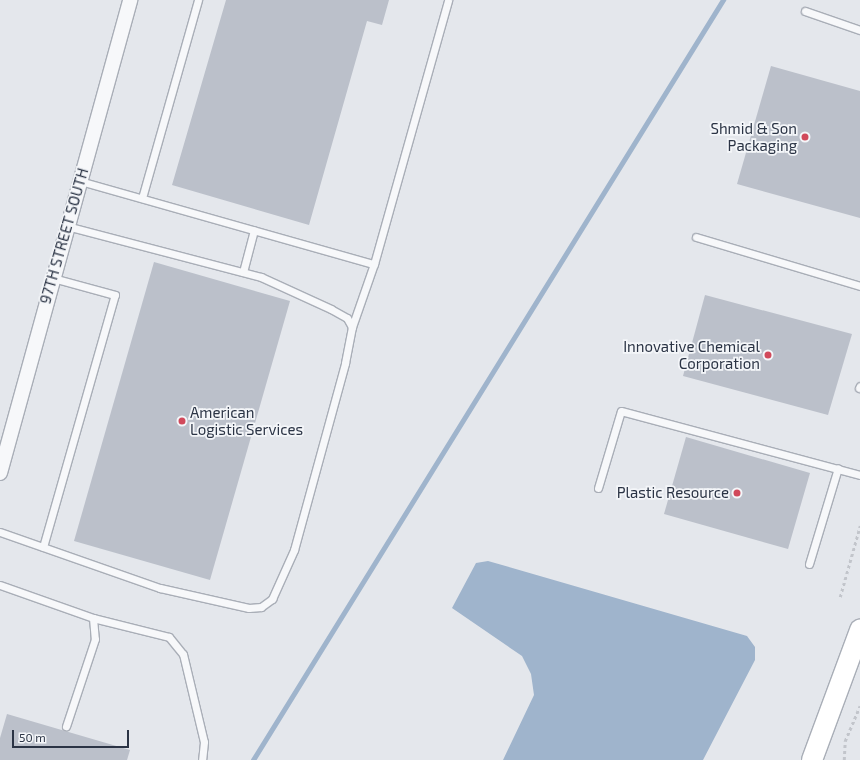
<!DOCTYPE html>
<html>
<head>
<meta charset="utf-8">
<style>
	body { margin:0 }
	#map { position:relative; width:860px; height:760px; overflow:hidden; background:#e4e7ec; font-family:"Exo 2",sans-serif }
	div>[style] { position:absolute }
	.water>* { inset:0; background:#9fb4cc }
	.stream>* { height:4.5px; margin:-2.25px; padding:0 2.25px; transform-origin:2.25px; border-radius:2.25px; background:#9fb4cc }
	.building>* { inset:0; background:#bbc0ca }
	.path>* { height:2.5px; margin-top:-1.25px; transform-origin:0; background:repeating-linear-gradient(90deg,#c2c5cb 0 3px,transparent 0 6px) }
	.roads { filter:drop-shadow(1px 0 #a9aeb7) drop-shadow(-1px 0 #a9aeb7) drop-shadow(0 1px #a9aeb7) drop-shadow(0 -1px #a9aeb7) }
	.lane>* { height:7px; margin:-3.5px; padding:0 3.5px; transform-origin:3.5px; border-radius:3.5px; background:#f7f8fa }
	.street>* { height:14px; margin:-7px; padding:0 7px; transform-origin:7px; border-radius:7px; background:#f7f8fa }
	.secondary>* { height:20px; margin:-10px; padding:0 10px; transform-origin:10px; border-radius:10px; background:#fff }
	.dots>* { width:11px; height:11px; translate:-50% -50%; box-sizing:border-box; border:2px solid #f4f6f9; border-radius:50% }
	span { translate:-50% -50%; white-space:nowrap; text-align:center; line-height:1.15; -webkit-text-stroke:3.5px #f4f6f9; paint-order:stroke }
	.poi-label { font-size:15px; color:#2b3445 }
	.right { translate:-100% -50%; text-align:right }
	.left { translate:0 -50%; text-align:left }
	.street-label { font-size:15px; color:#2b3445 }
	.scale { position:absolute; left:12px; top:730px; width:117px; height:18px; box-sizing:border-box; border:2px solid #2b3445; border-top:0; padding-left:5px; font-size:12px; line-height:14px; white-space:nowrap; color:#2b3445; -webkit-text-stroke:3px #f4f6f9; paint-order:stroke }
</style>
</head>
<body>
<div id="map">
	<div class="water">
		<i style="clip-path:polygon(488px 561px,747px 636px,755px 647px,755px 660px,703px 760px,503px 760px,534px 695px,531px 674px,522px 656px,452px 608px,476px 563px)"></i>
	</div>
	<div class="stream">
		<i style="left:253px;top:760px;width:894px;rotate:-58.27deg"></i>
	</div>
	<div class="building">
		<i style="clip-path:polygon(226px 0,389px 0,382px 25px,367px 21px,309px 225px,172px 185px)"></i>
		<i style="clip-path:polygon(771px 66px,860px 91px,860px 218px,737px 184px)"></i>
		<i style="clip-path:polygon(154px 262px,290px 301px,210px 580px,74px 541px)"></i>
		<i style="clip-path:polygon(705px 295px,852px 334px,828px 415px,683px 376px)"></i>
		<i style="clip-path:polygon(686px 437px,810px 473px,788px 549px,664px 514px)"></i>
		<i style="clip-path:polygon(7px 714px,130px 750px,127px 760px,0 760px,0 738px)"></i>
	</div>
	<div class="path">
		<i style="left:840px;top:597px;width:74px;rotate:-74.3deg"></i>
		<i style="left:844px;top:760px;width:19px;rotate:-87deg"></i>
		<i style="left:845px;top:741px;width:38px;rotate:-67deg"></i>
	</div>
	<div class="roads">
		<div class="lane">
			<i style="left:805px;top:11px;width:58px;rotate:19.1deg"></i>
			<i style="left:80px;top:181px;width:305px;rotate:15.8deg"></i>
			<i style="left:374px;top:264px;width:274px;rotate:-74.3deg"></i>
			<i style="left:142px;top:198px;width:206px;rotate:-74.2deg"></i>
			<i style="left:696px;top:237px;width:171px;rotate:16.6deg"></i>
			<i style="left:243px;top:272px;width:43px;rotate:-75.3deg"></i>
			<i style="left:352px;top:327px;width:67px;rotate:-70.8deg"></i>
			<i style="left:859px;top:388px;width:2px;rotate:-63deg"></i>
			<i style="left:598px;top:488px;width:80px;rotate:-73.4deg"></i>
			<i style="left:621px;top:411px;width:247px;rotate:15deg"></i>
			<i style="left:0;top:532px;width:170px;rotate:19.3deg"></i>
			<i style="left:160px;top:588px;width:91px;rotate:12.7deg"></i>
			<i style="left:249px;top:608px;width:12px;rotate:-5deg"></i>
			<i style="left:261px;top:607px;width:14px;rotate:-36deg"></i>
			<i style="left:272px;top:599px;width:54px;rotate:-65.8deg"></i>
			<i style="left:294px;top:550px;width:194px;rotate:-74.7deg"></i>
			<i style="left:345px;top:363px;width:37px;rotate:-79deg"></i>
			<i style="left:352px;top:327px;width:10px;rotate:-119deg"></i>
			<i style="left:347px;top:318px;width:18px;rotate:-151deg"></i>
			<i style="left:331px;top:309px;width:77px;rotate:-155.4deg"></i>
			<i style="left:261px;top:277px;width:201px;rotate:-165.3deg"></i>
			<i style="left:43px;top:547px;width:262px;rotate:-74.1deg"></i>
			<i style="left:115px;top:295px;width:64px;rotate:-164.7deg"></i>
			<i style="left:809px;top:564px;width:100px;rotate:-73.2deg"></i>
			<i style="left:0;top:585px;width:99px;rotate:19.5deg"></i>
			<i style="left:93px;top:618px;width:21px;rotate:85deg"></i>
			<i style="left:95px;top:639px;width:92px;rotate:108.4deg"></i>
			<i style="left:93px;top:618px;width:78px;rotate:14deg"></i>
			<i style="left:169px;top:637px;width:22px;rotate:51deg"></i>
			<i style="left:183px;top:654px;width:90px;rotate:76.6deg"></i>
			<i style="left:204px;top:742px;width:18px;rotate:96deg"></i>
		</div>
		<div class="street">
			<i style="left:0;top:473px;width:491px;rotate:-74.6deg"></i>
		</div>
		<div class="secondary">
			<i style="left:812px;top:760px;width:139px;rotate:-69.7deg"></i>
		</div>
	</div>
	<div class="dots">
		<i style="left:805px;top:137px;background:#d1495b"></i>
		<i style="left:768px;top:355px;background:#d1495b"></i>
		<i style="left:182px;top:421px;background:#d1495b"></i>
		<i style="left:737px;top:493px;background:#d1495b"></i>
	</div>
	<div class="poi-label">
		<span class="right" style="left:797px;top:137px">Shmid &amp; Son<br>Packaging</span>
		<span class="right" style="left:760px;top:355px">Innovative Chemical<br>Corporation</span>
		<span class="left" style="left:190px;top:421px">American<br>Logistic Services</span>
		<span class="right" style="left:729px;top:493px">Plastic Resource</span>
	</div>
	<div class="street-label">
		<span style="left:64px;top:236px;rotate:-74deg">97TH STREET SOUTH</span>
	</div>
	<div class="scale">50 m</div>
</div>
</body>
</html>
